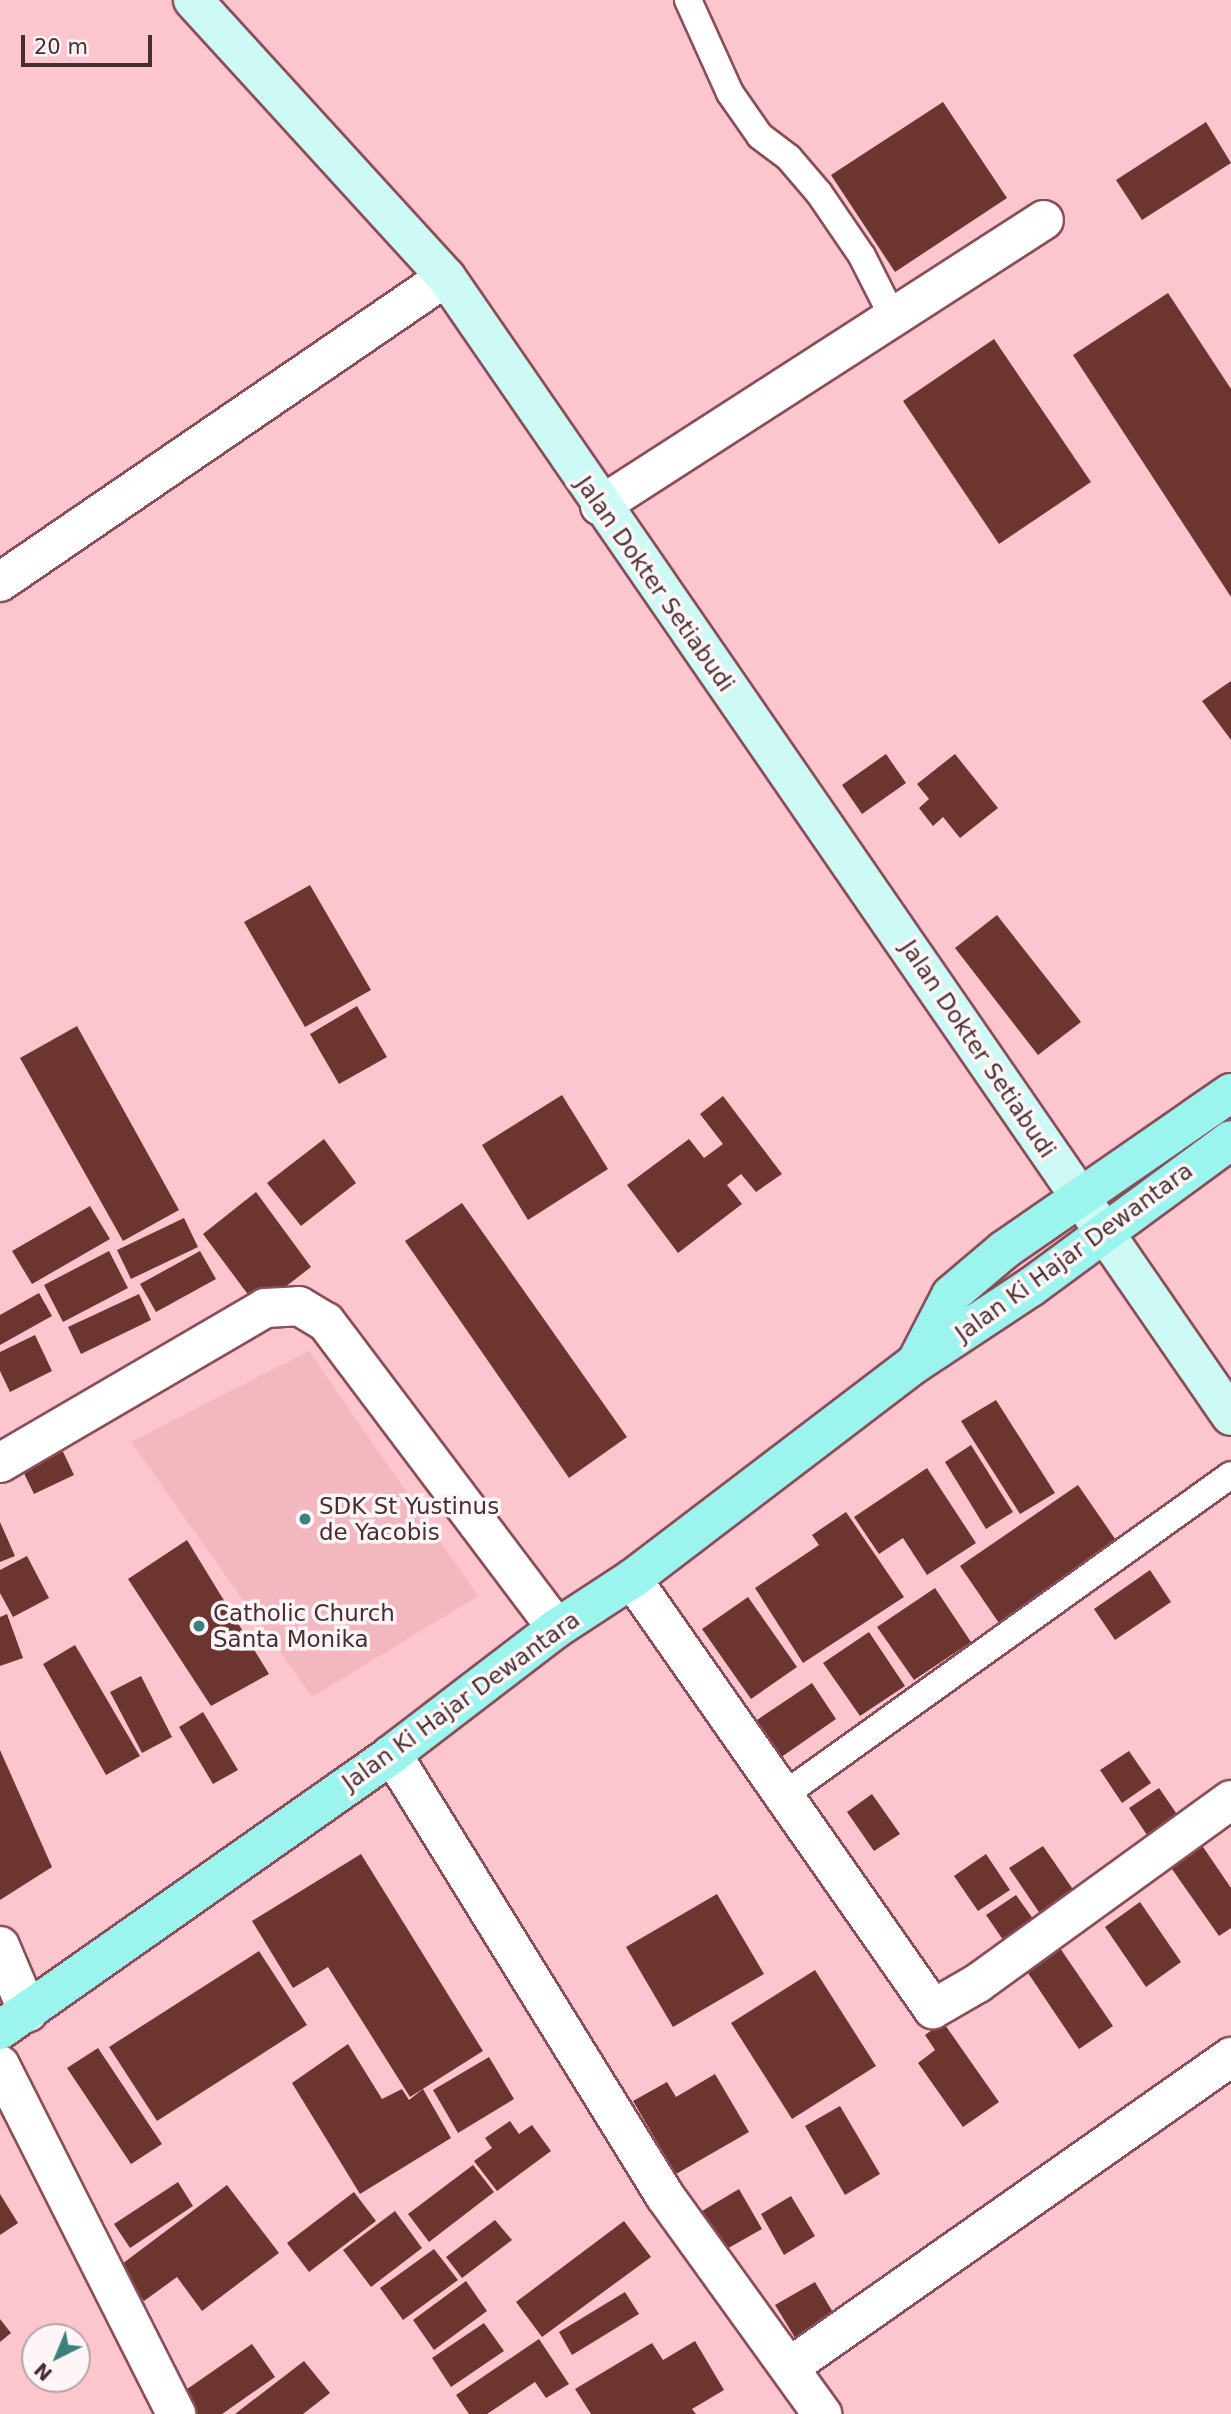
<!DOCTYPE html>
<html>
<head>
<meta charset="utf-8">
<style>
	body { margin:0 }
	#map { position:relative; width:1231px; height:2414px; overflow:hidden; background:#fdc6ce; font-family:"DejaVu Sans",sans-serif }
	div>[style] { position:absolute }
	.built>* { inset:0; background:#f3b7c0 }
	.building>* { inset:0; background:#6d352f }
	.roads { filter:drop-shadow(2px 0 #884e59) drop-shadow(-2px 0 #884e59) drop-shadow(0 2px #884e59) drop-shadow(0 -2px #884e59) }
	.lane>* { height:26px; margin:-13px; padding:0 13px; transform-origin:13px; border-radius:13px; background:#fff }
	.street>* { height:38px; margin:-19px; padding:0 19px; transform-origin:19px; border-radius:19px; background:#fff }
	.secondary>* { height:38px; margin:-19px; padding:0 19px; transform-origin:19px; border-radius:19px; background:#cefaf6 }
	.primary>* { height:38px; margin:-19px; padding:0 19px; transform-origin:19px; border-radius:19px; background:#9cf4ee }
	.dots>* { width:19px; height:19px; translate:-50% -50%; box-sizing:border-box; border:4px solid #fdf5f6; border-radius:50% }
	span { translate:-50% -50%; white-space:nowrap; text-align:center; line-height:1.15; -webkit-text-stroke:7px #fdf5f6; paint-order:stroke }
	.street-label { font-size:23px; color:#482e32 }
	.poi-label { font-size:23px; color:#482e32 }
	.left { translate:0 -50%; text-align:left }
	.north { position:absolute; left:21px; top:2323px; width:70px; height:70px; box-sizing:border-box; background:#fdf5f6; border:2px solid #b5a5a8; border-radius:50%; rotate:223deg; font-size:19px; font-weight:700; line-height:28px; text-align:center; color:#482e32 }
	.north::after { content:''; display:block; margin:auto; width:24px; height:32px; background:#3a817b; clip-path:polygon(50% 0,100% 100%,50% 72%,0 100%) }
	.scale { position:absolute; left:21px; top:35px; width:131px; height:32px; box-sizing:border-box; border:4px solid #482e32; border-top:0; padding-left:9px; font-size:21px; line-height:24px; white-space:nowrap; color:#482e32; -webkit-text-stroke:5px #fdf5f6; paint-order:stroke }
</style>
</head>
<body>
<div id="map">
	<div class="built">
		<i style="clip-path:polygon(309px 1351px,478px 1596px,312px 1697px,131px 1442px)"></i>
	</div>
	<div class="building">
		<i style="clip-path:polygon(943px 102px,1007px 198px,895px 272px,831px 175px)"></i>
		<i style="clip-path:polygon(1206px 122px,1231px 163px,1142px 220px,1116px 180px)"></i>
		<i style="clip-path:polygon(1168px 293px,1231px 389px,1231px 597px,1073px 355px)"></i>
		<i style="clip-path:polygon(994px 339px,1091px 482px,999px 544px,903px 401px)"></i>
		<i style="clip-path:polygon(1231px 681px,1231px 740px,1202px 701px)"></i>
		<i style="clip-path:polygon(886px 754px,906px 783px,862px 814px,842px 785px)"></i>
		<i style="clip-path:polygon(955px 754px,998px 808px,960px 838px,943px 817px,933px 826px,919px 808px,929px 799px,917px 784px)"></i>
		<i style="clip-path:polygon(310px 885px,371px 990px,305px 1027px,244px 922px)"></i>
		<i style="clip-path:polygon(997px 915px,1081px 1022px,1038px 1055px,955px 948px)"></i>
		<i style="clip-path:polygon(357px 1006px,387px 1057px,339px 1084px,310px 1034px)"></i>
		<i style="clip-path:polygon(77px 1026px,179px 1210px,123px 1241px,20px 1058px)"></i>
		<i style="clip-path:polygon(562px 1095px,608px 1169px,528px 1220px,482px 1145px)"></i>
		<i style="clip-path:polygon(723px 1096px,782px 1174px,756px 1192px,741px 1174px,727px 1185px,742px 1204px,678px 1253px,627px 1185px,689px 1139px,704px 1158px,723px 1144px,700px 1114px)"></i>
		<i style="clip-path:polygon(324px 1139px,356px 1183px,301px 1226px,267px 1183px)"></i>
		<i style="clip-path:polygon(256px 1192px,311px 1267px,258px 1308px,203px 1234px)"></i>
		<i style="clip-path:polygon(462px 1203px,627px 1437px,569px 1478px,405px 1241px)"></i>
		<i style="clip-path:polygon(90px 1206px,110px 1239px,32px 1284px,12px 1251px)"></i>
		<i style="clip-path:polygon(184px 1218px,198px 1247px,131px 1279px,117px 1250px)"></i>
		<i style="clip-path:polygon(109px 1251px,128px 1288px,63px 1322px,44px 1285px)"></i>
		<i style="clip-path:polygon(200px 1251px,216px 1279px,156px 1312px,140px 1284px)"></i>
		<i style="clip-path:polygon(39px 1293px,52px 1316px,0 1345px,0 1315px)"></i>
		<i style="clip-path:polygon(139px 1294px,151px 1320px,81px 1354px,68px 1327px)"></i>
		<i style="clip-path:polygon(35px 1335px,52px 1371px,10px 1392px,0 1371px,0 1352px)"></i>
		<i style="clip-path:polygon(996px 1400px,1055px 1493px,1020px 1514px,961px 1421px)"></i>
		<i style="clip-path:polygon(58px 1441px,74px 1475px,34px 1494px,18px 1461px)"></i>
		<i style="clip-path:polygon(971px 1445px,1013px 1512px,986px 1529px,945px 1462px)"></i>
		<i style="clip-path:polygon(927px 1468px,976px 1543px,927px 1575px,903px 1538px,879px 1554px,854px 1517px)"></i>
		<i style="clip-path:polygon(1078px 1485px,1122px 1549px,1003px 1629px,960px 1566px)"></i>
		<i style="clip-path:polygon(846px 1512px,904px 1597px,803px 1663px,755px 1588px,819px 1545px,812px 1535px)"></i>
		<i style="clip-path:polygon(0 1522px,15px 1556px,0 1562px)"></i>
		<i style="clip-path:polygon(187px 1540px,269px 1674px,211px 1706px,128px 1579px)"></i>
		<i style="clip-path:polygon(27px 1556px,49px 1598px,13px 1617px,0 1593px,0 1570px)"></i>
		<i style="clip-path:polygon(1150px 1570px,1171px 1602px,1115px 1640px,1094px 1609px)"></i>
		<i style="clip-path:polygon(935px 1588px,971px 1642px,914px 1680px,877px 1627px)"></i>
		<i style="clip-path:polygon(748px 1597px,797px 1667px,751px 1699px,702px 1629px)"></i>
		<i style="clip-path:polygon(7px 1614px,23px 1658px,0 1666px,0 1617px)"></i>
		<i style="clip-path:polygon(869px 1632px,905px 1686px,860px 1716px,823px 1663px)"></i>
		<i style="clip-path:polygon(75px 1645px,140px 1756px,106px 1775px,43px 1664px)"></i>
		<i style="clip-path:polygon(141px 1676px,172px 1737px,142px 1753px,110px 1692px)"></i>
		<i style="clip-path:polygon(812px 1683px,836px 1719px,767px 1767px,742px 1730px)"></i>
		<i style="clip-path:polygon(203px 1712px,238px 1770px,213px 1784px,179px 1727px)"></i>
		<i style="clip-path:polygon(0 1750px,52px 1867px,0 1900px)"></i>
		<i style="clip-path:polygon(1129px 1751px,1151px 1783px,1122px 1803px,1100px 1770px)"></i>
		<i style="clip-path:polygon(1159px 1788px,1181px 1820px,1151px 1841px,1129px 1808px)"></i>
		<i style="clip-path:polygon(872px 1794px,900px 1834px,874px 1851px,847px 1812px)"></i>
		<i style="clip-path:polygon(1199px 1841px,1231px 1888px,1231px 1928px,1219px 1936px,1167px 1862px)"></i>
		<i style="clip-path:polygon(1043px 1846px,1081px 1901px,1047px 1924px,1009px 1868px)"></i>
		<i style="clip-path:polygon(361px 1854px,483px 2051px,410px 2097px,328px 1967px,293px 1988px,252px 1921px)"></i>
		<i style="clip-path:polygon(986px 1854px,1010px 1890px,978px 1911px,954px 1876px)"></i>
		<i style="clip-path:polygon(717px 1894px,764px 1974px,673px 2027px,626px 1947px)"></i>
		<i style="clip-path:polygon(1016px 1895px,1041px 1930px,1010px 1950px,986px 1915px)"></i>
		<i style="clip-path:polygon(1140px 1902px,1181px 1962px,1146px 1987px,1105px 1927px)"></i>
		<i style="clip-path:polygon(1060px 1948px,1113px 2026px,1079px 2049px,1026px 1970px)"></i>
		<i style="clip-path:polygon(259px 1951px,307px 2025px,157px 2121px,109px 2047px)"></i>
		<i style="clip-path:polygon(815px 1970px,876px 2066px,792px 2119px,731px 2023px)"></i>
		<i style="clip-path:polygon(943px 2022px,999px 2102px,963px 2127px,918px 2063px,935px 2050px,925px 2035px)"></i>
		<i style="clip-path:polygon(348px 2044px,382px 2099px,402px 2089px,409px 2100px,423px 2089px,451px 2138px,360px 2194px,292px 2083px)"></i>
		<i style="clip-path:polygon(98px 2048px,162px 2144px,131px 2164px,67px 2068px)"></i>
		<i style="clip-path:polygon(489px 2057px,514px 2099px,458px 2133px,433px 2090px)"></i>
		<i style="clip-path:polygon(715px 2074px,749px 2132px,676px 2174px,633px 2101px,667px 2082px,676px 2097px)"></i>
		<i style="clip-path:polygon(840px 2106px,880px 2174px,845px 2195px,805px 2126px)"></i>
		<i style="clip-path:polygon(510px 2121px,519px 2134px,532px 2125px,551px 2151px,497px 2191px,474px 2161px,492px 2148px,485px 2138px)"></i>
		<i style="clip-path:polygon(473px 2165px,494px 2192px,429px 2242px,408px 2214px)"></i>
		<i style="clip-path:polygon(178px 2182px,193px 2206px,130px 2248px,114px 2224px)"></i>
		<i style="clip-path:polygon(227px 2185px,279px 2253px,202px 2311px,177px 2277px,144px 2301px,118px 2267px)"></i>
		<i style="clip-path:polygon(739px 2189px,762px 2229px,725px 2250px,702px 2211px)"></i>
		<i style="clip-path:polygon(354px 2192px,376px 2221px,309px 2272px,287px 2243px)"></i>
		<i style="clip-path:polygon(0 2194px,18px 2223px,0 2235px)"></i>
		<i style="clip-path:polygon(791px 2196px,815px 2236px,784px 2255px,761px 2214px)"></i>
		<i style="clip-path:polygon(395px 2211px,422px 2248px,371px 2287px,343px 2250px)"></i>
		<i style="clip-path:polygon(495px 2220px,512px 2240px,462px 2278px,446px 2257px)"></i>
		<i style="clip-path:polygon(624px 2221px,651px 2257px,542px 2337px,516px 2302px)"></i>
		<i style="clip-path:polygon(434px 2249px,458px 2280px,403px 2320px,380px 2288px)"></i>
		<i style="clip-path:polygon(466px 2281px,487px 2311px,434px 2350px,413px 2320px)"></i>
		<i style="clip-path:polygon(815px 2282px,841px 2326px,802px 2349px,775px 2305px)"></i>
		<i style="clip-path:polygon(625px 2292px,639px 2314px,572px 2355px,559px 2332px)"></i>
		<i style="clip-path:polygon(0 2319px,11px 2333px,0 2342px)"></i>
		<i style="clip-path:polygon(484px 2323px,504px 2351px,451px 2387px,432px 2358px)"></i>
		<i style="clip-path:polygon(539px 2339px,569px 2384px,546px 2398px,535px 2382px,487px 2414px,469px 2414px,456px 2395px)"></i>
		<i style="clip-path:polygon(695px 2341px,724px 2390px,692px 2409px,696px 2414px,591px 2414px,575px 2389px,652px 2343px,663px 2360px)"></i>
		<i style="clip-path:polygon(252px 2344px,275px 2377px,222px 2414px,190px 2414px,177px 2396px)"></i>
		<i style="clip-path:polygon(304px 2361px,330px 2393px,303px 2414px,235px 2414px)"></i>
	</div>
	<div class="roads">
		<div class="lane">
			<i style="left:688px;top:0;width:102px;rotate:65.7deg"></i>
			<i style="left:730px;top:93px;width:52px;rotate:55.1deg"></i>
			<i style="left:760px;top:136px;width:36px;rotate:37deg"></i>
			<i style="left:789px;top:158px;width:46px;rotate:49.4deg"></i>
			<i style="left:819px;top:193px;width:76px;rotate:55.7deg"></i>
			<i style="left:862px;top:256px;width:71px;rotate:63.1deg"></i>
			<i style="left:781px;top:1797px;width:553px;rotate:-35.59deg"></i>
		</div>
		<div class="street">
			<i style="left:600px;top:506px;width:528px;rotate:-32.79deg"></i>
			<i style="left:0;top:582px;width:540px;rotate:-34.37deg"></i>
			<i style="left:0;top:1463px;width:307px;rotate:-30.3deg"></i>
			<i style="left:265px;top:1308px;width:34px;rotate:-3deg"></i>
			<i style="left:299px;top:1306px;width:31px;rotate:31deg"></i>
			<i style="left:326px;top:1322px;width:383px;rotate:53deg"></i>
			<i style="left:632px;top:1579px;width:525px;rotate:55.01deg"></i>
			<i style="left:933px;top:2009px;width:52px;rotate:-30deg"></i>
			<i style="left:978px;top:1983px;width:312px;rotate:-35.9deg"></i>
			<i style="left:392px;top:1754px;width:520px;rotate:58.3deg"></i>
			<i style="left:665px;top:2196px;width:269px;rotate:54.2deg"></i>
			<i style="left:0;top:1946px;width:72px;rotate:67deg"></i>
			<i style="left:0;top:2065px;width:391px;rotate:63.2deg"></i>
			<i style="left:791px;top:2366px;width:538px;rotate:-35.08deg"></i>
		</div>
		<div class="secondary">
			<i style="left:193px;top:0;width:375px;rotate:47.6deg"></i>
			<i style="left:446px;top:277px;width:1383px;rotate:55.43deg"></i>
		</div>
		<div class="primary">
			<i style="left:917px;top:1361px;width:74px;rotate:-62.7deg"></i>
			<i style="left:951px;top:1295px;width:70px;rotate:-40.3deg"></i>
			<i style="left:1004px;top:1250px;width:276px;rotate:-34.7deg"></i>
			<i style="left:0;top:2030px;width:479px;rotate:-35.1deg"></i>
			<i style="left:392px;top:1754px;width:208px;rotate:-37.4deg"></i>
			<i style="left:557px;top:1628px;width:90px;rotate:-33.2deg"></i>
			<i style="left:632px;top:1579px;width:357px;rotate:-37.3deg"></i>
			<i style="left:916px;top:1363px;width:138px;rotate:-33.5deg"></i>
			<i style="left:1031px;top:1287px;width:248px;rotate:-36.3deg"></i>
		</div>
	</div>
	<div class="dots">
		<i style="left:305px;top:1519px;background:#3a817b"></i>
		<i style="left:199px;top:1626px;background:#3a817b"></i>
	</div>
	<div class="street-label">
		<span style="left:655px;top:584px;rotate:55deg">Jalan Dokter Setiabudi</span>
		<span style="left:978px;top:1049px;rotate:56deg">Jalan Dokter Setiabudi</span>
		<span style="left:1074px;top:1252px;rotate:-36deg">Jalan Ki Hajar Dewantara</span>
		<span style="left:461px;top:1701px;rotate:-36deg">Jalan Ki Hajar Dewantara</span>
	</div>
	<div class="poi-label">
		<span class="left" style="left:319px;top:1519px">SDK St Yustinus<br>de Yacobis</span>
		<span class="left" style="left:213px;top:1626px">Catholic Church<br>Santa Monika</span>
	</div>
	<div class="north">N</div>
	<div class="scale">20 m</div>
</div>
</body>
</html>
